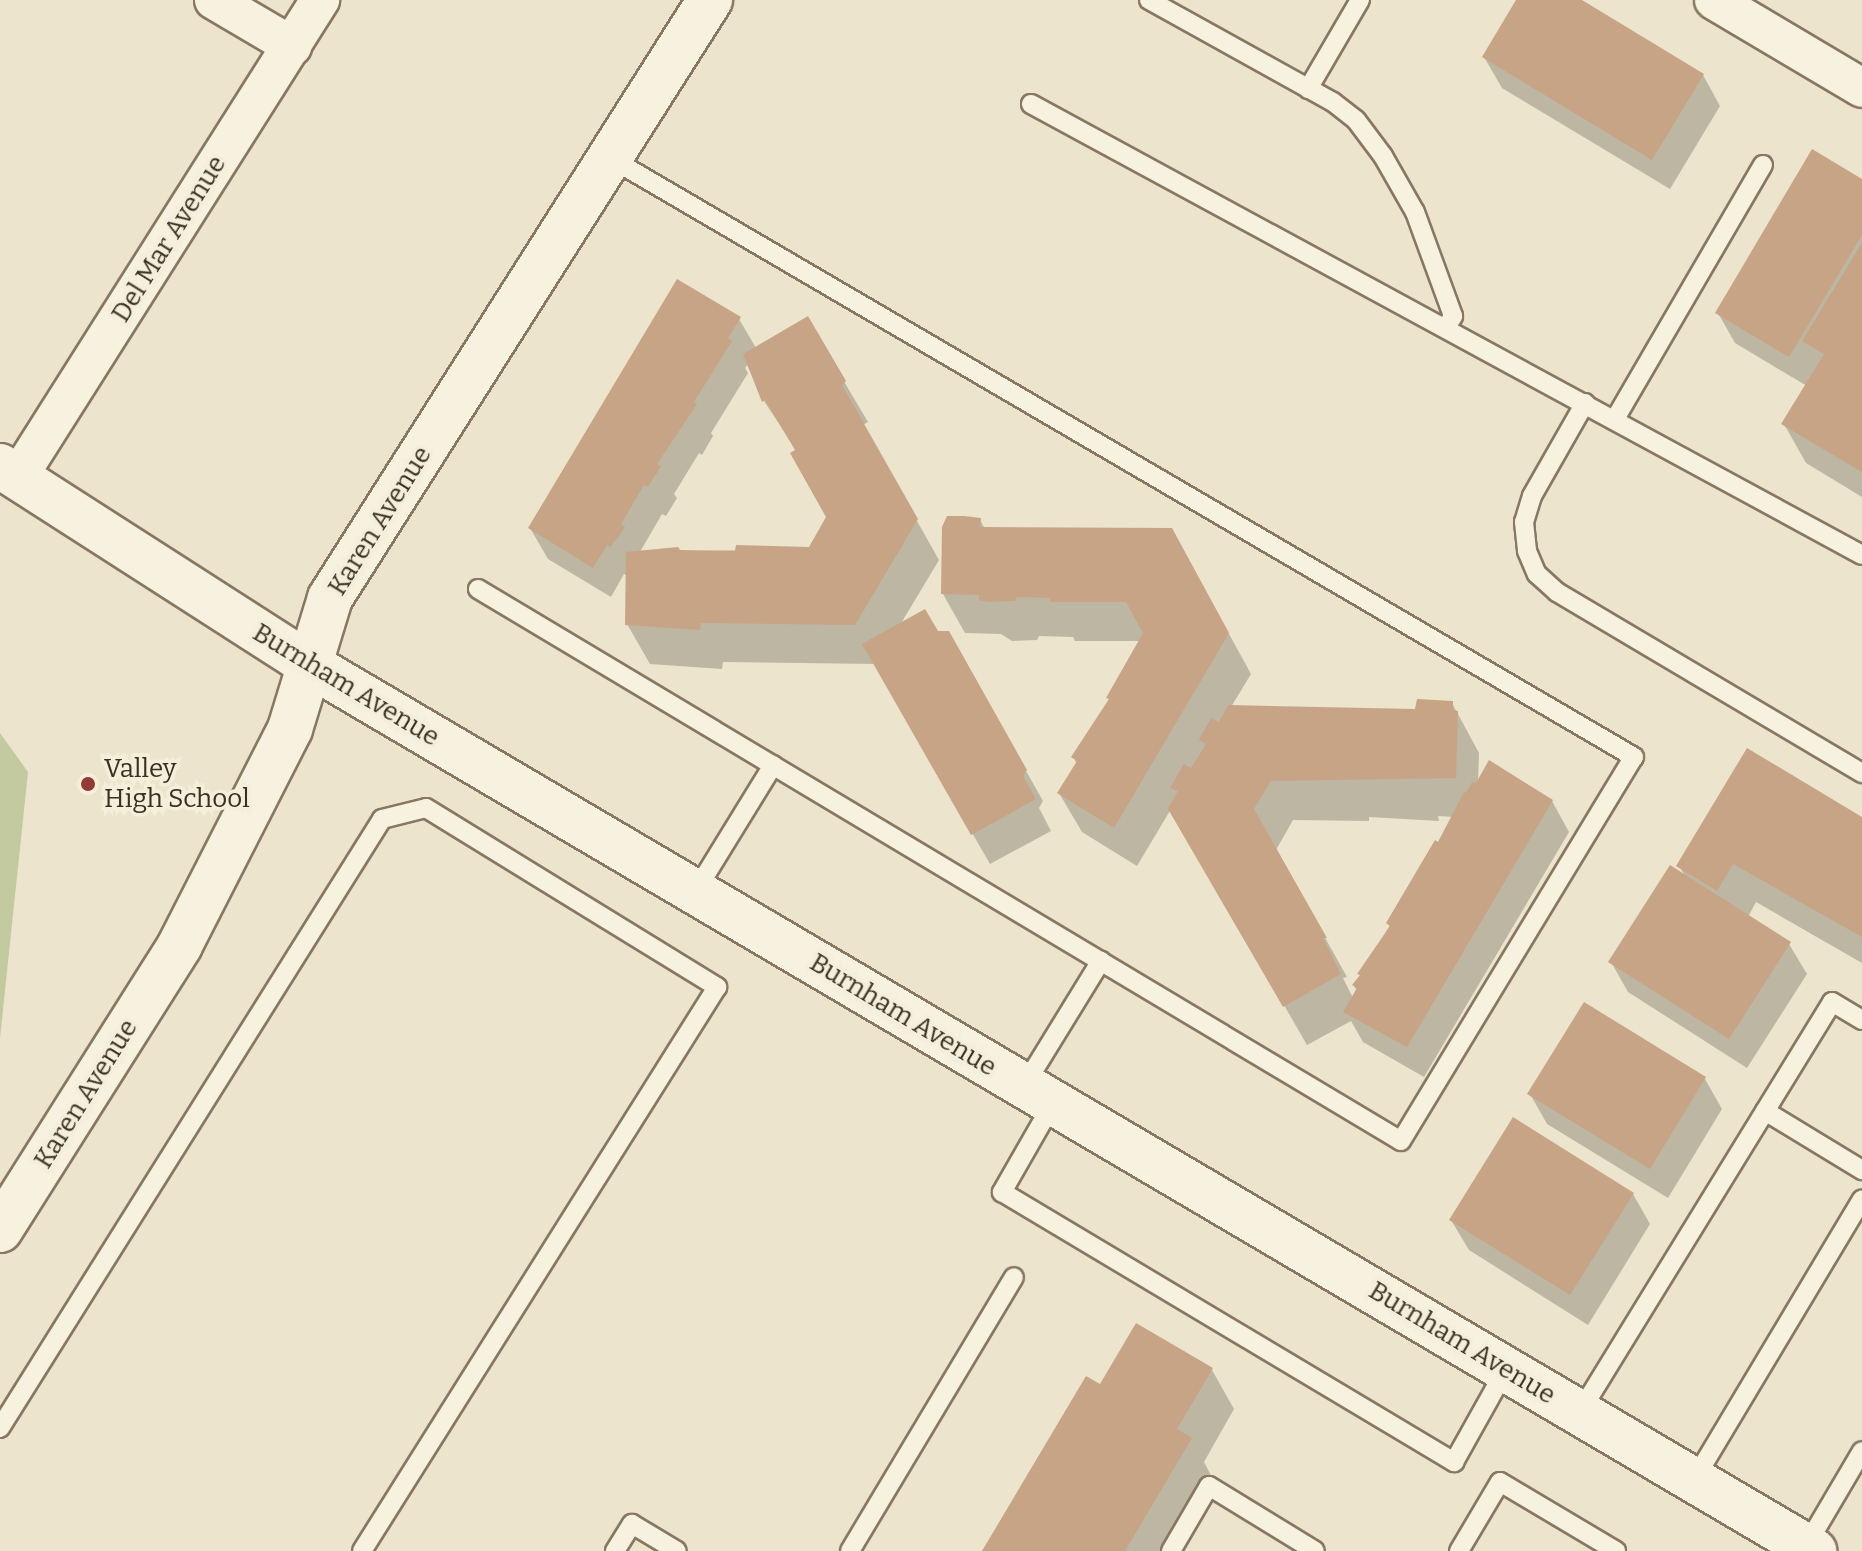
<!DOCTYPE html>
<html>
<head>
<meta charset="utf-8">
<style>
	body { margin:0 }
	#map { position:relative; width:1862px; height:1551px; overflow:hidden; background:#ece4cc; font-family:Bitter,serif }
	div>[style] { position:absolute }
	.green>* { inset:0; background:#c3caa0 }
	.shadow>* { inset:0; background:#0003 }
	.building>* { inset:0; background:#c7a485 }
	.roads { filter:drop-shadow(2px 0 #887761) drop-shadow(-2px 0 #887761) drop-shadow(0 2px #887761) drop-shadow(0 -2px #887761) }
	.service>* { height:18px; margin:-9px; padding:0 9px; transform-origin:9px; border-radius:9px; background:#f7f1df }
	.minor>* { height:38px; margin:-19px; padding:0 19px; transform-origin:19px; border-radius:19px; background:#f7f1df }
	.tertiary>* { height:44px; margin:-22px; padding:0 22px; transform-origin:22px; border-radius:22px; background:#f7f1df }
	.dots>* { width:22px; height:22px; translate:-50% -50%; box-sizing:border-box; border:4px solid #f4eedb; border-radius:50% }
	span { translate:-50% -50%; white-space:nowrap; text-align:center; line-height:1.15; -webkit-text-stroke:7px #f4eedb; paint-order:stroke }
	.street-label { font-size:26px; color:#3a2f23 }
	.poi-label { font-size:26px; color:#3a2f23 }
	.left { translate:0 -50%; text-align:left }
</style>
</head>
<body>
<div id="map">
	<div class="green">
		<i style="clip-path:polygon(0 733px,28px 772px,0 1038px)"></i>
	</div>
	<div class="shadow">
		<i style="clip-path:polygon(1519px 0,1578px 0,1703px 75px,1720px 106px,1670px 189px,1502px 88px,1484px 57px)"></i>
		<i style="clip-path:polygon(1862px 181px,1862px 497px,1806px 463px,1784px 424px,1807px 386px,1735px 343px,1718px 313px)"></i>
		<i style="clip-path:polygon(evenodd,739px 319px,756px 348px,807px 319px,868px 422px,863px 425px,939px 560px,900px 625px,948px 633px,1043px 801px,1039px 808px,1051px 831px,990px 864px,875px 664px,723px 662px,722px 669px,650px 664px,627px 624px,628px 576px,624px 574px,611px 597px,548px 559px,530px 528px,739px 319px,749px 363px,764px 401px,797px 451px,829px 517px,811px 549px,640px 552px,662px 514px,666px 516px,677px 498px,674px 494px,699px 453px,702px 455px,713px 436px,711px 433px,748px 373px,745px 368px,749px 363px)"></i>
		<i style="clip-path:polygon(evenodd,980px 520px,985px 529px,1194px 570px,1251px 674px,1231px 707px,1417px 711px,1452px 703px,1479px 753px,1478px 783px,1552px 801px,1569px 832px,1424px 1077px,1363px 1042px,1351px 1021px,1307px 1045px,1171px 809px,1137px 866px,1082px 832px,1059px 793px,1077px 764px,1073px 757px,1110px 701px,1141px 641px,1075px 641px,1073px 637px,1039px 636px,1037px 640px,1012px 641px,1001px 634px,965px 633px,943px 594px,980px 520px,1438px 816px,1454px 817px,1354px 986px,1357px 991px,1353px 998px,1343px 978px,1347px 977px,1276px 850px,1293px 820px,1369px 821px,1369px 817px,1439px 821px,1438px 816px)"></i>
		<i style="clip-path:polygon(1862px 820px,1862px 963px,1756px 902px,1748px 917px,1789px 944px,1807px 974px,1747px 1068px,1628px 992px,1611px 962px,1685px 876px,1679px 866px)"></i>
		<i style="clip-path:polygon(1705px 1079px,1722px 1109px,1668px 1198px,1547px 1124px,1530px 1094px)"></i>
		<i style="clip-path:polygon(1633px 1194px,1650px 1224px,1588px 1325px,1469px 1250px,1451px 1220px)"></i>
		<i style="clip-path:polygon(1212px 1370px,1234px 1409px,1204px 1462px,1213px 1479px,1171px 1551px,984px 1551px,1100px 1387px)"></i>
	</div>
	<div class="building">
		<i style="clip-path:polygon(1516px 0,1582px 0,1704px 74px,1652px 160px,1482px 57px)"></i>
		<i style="clip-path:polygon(1812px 149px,1862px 179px,1862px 235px,1789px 357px,1715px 313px)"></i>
		<i style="clip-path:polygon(1862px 243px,1862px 472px,1781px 424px,1824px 354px,1802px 341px)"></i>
		<i style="clip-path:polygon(677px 279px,741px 317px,728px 338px,732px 341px,694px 402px,697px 404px,657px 464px,661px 466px,648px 487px,644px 485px,621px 524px,625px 527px,619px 536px,610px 547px,607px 545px,593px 568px,528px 528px)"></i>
		<i style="clip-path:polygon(808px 316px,846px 381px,842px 385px,918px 519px,855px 625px,701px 623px,700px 630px,625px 625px,626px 552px,678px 547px,680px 550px,735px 551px,736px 545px,809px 547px,826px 517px,790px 453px,795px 450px,765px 400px,762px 402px,743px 354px)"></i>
		<i style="clip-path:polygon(964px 516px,981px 518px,980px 527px,1172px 528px,1229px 633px,1114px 828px,1057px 793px,1077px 761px,1071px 757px,1109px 699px,1106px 698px,1143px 633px,1126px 602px,1050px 602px,1050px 598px,1017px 597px,1015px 601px,988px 602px,979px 600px,979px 595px,941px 594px,942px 527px,947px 516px)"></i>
		<i style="clip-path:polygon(925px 609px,938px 631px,949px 631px,1027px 770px,1023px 776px,1036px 799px,971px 835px,862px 644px)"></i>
		<i style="clip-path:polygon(1417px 699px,1453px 701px,1453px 710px,1458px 711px,1456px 778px,1271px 781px,1254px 809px,1327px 938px,1323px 938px,1341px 974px,1283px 1007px,1168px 809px,1178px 791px,1170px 788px,1184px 764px,1191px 768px,1206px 744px,1199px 740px,1211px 718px,1219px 722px,1228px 705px,1415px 709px)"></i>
		<i style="clip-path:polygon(1747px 748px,1862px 817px,1862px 937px,1733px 864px,1717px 891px,1676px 866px)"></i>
		<i style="clip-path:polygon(1489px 760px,1553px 800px,1407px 1047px,1343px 1012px,1357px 988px,1352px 985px,1360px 975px,1357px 974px,1390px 926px,1386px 923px,1435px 840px,1438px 842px,1464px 792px,1466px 793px,1472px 782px,1476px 783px)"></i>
		<i style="clip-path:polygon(1670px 865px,1791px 942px,1729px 1039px,1608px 962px)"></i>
		<i style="clip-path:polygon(1584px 1002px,1706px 1077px,1650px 1169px,1527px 1094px)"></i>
		<i style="clip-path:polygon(1513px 1117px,1634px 1193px,1570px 1295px,1449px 1220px)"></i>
		<i style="clip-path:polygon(1136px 1323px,1213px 1368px,1177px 1429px,1192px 1438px,1125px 1551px,982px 1551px,1086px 1376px,1100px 1384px)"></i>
	</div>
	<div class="roads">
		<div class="service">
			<i style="left:1149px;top:0;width:210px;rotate:29deg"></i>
			<i style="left:1333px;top:102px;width:29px;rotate:38deg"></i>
			<i style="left:1356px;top:120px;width:45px;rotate:53.1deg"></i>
			<i style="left:1383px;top:156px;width:64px;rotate:60.3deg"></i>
			<i style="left:1415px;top:212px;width:111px;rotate:69.9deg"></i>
			<i style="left:1453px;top:316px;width:14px;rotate:120deg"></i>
			<i style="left:1308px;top:89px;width:103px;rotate:-59.7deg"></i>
			<i style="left:1031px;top:104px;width:945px;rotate:28.49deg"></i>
			<i style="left:1585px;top:403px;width:107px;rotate:119.7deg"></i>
			<i style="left:1532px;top:496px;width:27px;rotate:107deg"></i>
			<i style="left:1524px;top:522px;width:29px;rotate:84deg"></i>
			<i style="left:1527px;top:551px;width:25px;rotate:67deg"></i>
			<i style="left:1537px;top:574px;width:27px;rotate:42deg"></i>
			<i style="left:1557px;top:592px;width:355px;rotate:30.7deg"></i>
			<i style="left:1615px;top:419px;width:294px;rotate:-59.8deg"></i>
			<i style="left:478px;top:589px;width:1075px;rotate:30.88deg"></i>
			<i style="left:1401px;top:1141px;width:449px;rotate:-58.8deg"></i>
			<i style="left:1634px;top:757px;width:1186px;rotate:-149.67deg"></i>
			<i style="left:695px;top:892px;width:149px;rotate:-58.4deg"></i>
			<i style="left:1024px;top:1086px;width:147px;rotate:-58.4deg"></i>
			<i style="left:1053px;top:1103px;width:103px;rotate:119.8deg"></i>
			<i style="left:1002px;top:1192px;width:527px;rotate:30.85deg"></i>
			<i style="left:1454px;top:1462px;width:107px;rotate:-60.8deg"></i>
			<i style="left:1765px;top:1111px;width:114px;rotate:31.3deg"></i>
			<i style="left:1580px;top:1412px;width:481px;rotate:-58.4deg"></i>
			<i style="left:1832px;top:1002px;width:35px;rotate:31deg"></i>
			<i style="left:0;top:1428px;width:719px;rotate:-57.9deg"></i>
			<i style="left:382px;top:819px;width:45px;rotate:-14deg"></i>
			<i style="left:426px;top:808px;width:342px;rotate:31.6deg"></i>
			<i style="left:717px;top:987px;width:666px;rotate:122.19deg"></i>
			<i style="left:1694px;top:1480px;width:327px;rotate:-59.1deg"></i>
			<i style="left:1806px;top:1546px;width:110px;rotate:-59.5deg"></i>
			<i style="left:615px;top:1551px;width:32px;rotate:-58deg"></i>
			<i style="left:632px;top:1524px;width:52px;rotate:31deg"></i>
			<i style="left:850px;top:1551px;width:319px;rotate:-59.1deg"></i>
			<i style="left:1171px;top:1551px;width:75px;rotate:-59.7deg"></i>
			<i style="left:1209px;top:1486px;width:124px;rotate:31.5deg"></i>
			<i style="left:1459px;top:1551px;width:80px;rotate:-59.3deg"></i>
			<i style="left:1500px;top:1482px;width:135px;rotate:30.7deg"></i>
		</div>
		<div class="minor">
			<i style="left:214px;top:0;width:91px;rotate:30.5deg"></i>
			<i style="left:1714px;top:0;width:172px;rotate:30.7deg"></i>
			<i style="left:18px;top:477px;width:565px;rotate:-57.66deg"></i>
		</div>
		<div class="tertiary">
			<i style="left:0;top:466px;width:368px;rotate:32.7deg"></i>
			<i style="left:310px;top:665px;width:1746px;rotate:30.5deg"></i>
			<i style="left:0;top:1230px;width:337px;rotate:-57.7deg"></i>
			<i style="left:180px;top:945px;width:242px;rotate:-63deg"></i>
			<i style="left:290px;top:729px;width:137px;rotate:-73deg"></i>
			<i style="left:330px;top:598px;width:709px;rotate:-57.57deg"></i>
		</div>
	</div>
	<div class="dots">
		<i style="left:88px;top:784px;background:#923a36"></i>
	</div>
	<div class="street-label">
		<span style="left:169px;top:239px;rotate:-58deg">Del Mar Avenue</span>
		<span style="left:380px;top:521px;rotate:-58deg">Karen Avenue</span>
		<span style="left:346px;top:685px;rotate:31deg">Burnham Avenue</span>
		<span style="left:903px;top:1015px;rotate:31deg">Burnham Avenue</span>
		<span style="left:86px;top:1094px;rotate:-58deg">Karen Avenue</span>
		<span style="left:1462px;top:1343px;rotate:31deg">Burnham Avenue</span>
	</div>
	<div class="poi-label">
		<span class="left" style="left:104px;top:784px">Valley<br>High School</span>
	</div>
</div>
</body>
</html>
